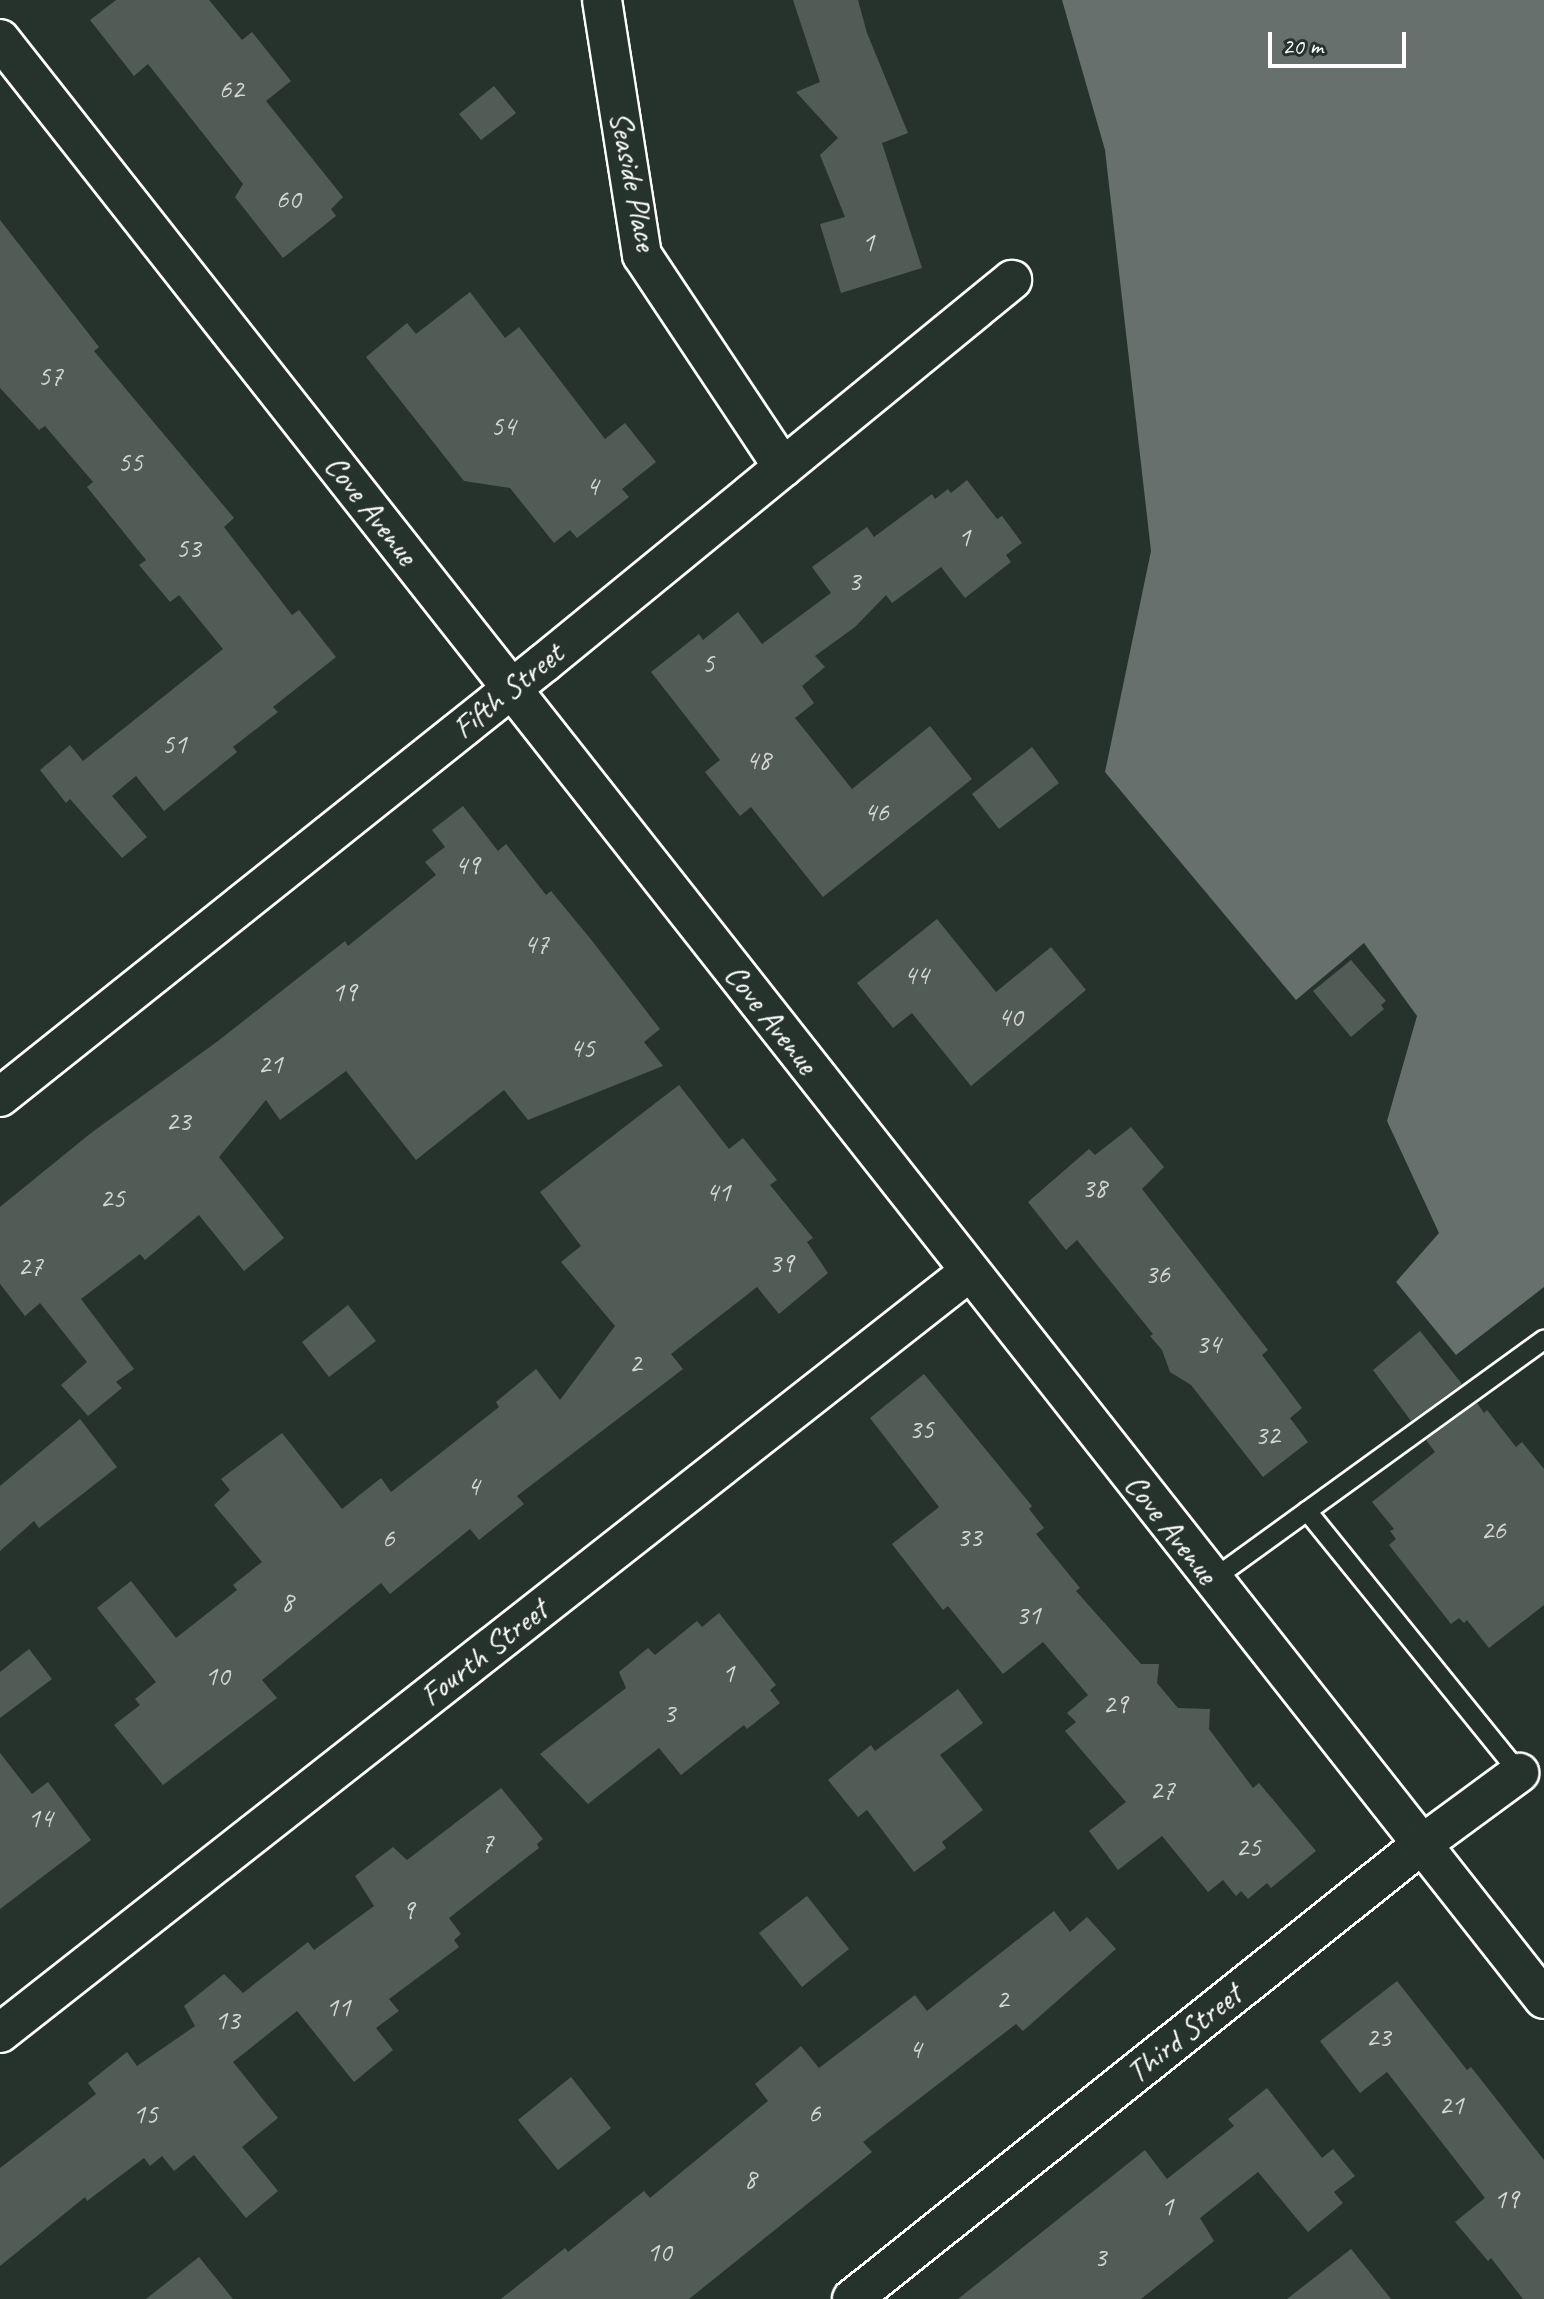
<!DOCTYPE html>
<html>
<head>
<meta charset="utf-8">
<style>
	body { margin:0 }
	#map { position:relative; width:1544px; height:2299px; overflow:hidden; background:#26332d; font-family:Caveat,sans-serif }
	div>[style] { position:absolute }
	.water>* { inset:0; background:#67706c }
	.building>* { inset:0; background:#515c57 }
	.roads { filter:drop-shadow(2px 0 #fff) drop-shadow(-2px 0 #fff) drop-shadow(0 2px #fff) drop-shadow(0 -2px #fff) }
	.service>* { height:18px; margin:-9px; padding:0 9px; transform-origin:9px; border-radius:9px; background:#26332d }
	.minor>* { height:38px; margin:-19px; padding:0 19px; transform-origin:19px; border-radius:19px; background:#26332d }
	span { translate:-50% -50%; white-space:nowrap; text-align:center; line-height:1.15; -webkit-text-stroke:7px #26332d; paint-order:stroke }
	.number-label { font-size:28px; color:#d4d6d5 }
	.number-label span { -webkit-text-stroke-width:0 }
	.street-label { font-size:32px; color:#fff }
	.scale { position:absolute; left:1268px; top:32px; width:138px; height:36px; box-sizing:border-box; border:4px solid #fff; border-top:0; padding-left:10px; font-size:24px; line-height:28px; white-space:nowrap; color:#fff; -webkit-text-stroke:6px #26332d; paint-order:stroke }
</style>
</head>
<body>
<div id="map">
	<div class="water">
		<i style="clip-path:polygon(1062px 0,1544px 0,1544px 1287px,1456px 1355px,1396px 1282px,1439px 1233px,1387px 1121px,1417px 1016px,1364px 943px,1296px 1000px,1105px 772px,1151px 551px,1105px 150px)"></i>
	</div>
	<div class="building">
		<i style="clip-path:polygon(116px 0,209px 0,242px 40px,252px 32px,291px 81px,266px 101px,343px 197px,331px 209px,336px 216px,283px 258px,235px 197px,243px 184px,148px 64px,134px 76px,90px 20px)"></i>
		<i style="clip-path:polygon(793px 0,858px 0,867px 33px,908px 133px,882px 143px,922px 268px,841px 293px,820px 224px,845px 217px,820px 155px,838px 138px,796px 92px,820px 82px)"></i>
		<i style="clip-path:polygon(494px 86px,516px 113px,481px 140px,459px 114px)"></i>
		<i style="clip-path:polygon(0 220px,99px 347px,94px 351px,234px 518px,224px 527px,292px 615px,299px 610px,336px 657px,273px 707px,278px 712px,233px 747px,237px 752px,164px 811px,136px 776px,112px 796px,147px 837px,122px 858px,70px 799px,66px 803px,40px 770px,70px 745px,83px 761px,223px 649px,179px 595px,170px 602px,139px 565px,146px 560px,87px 487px,93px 482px,45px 426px,39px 430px,0 388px)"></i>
		<i style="clip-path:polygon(470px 292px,505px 338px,519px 327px,605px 439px,625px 423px,656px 462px,622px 489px,629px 497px,577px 538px,570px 530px,554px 543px,510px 488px,464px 481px,366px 357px,407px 323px,416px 334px)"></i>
		<i style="clip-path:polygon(967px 480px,997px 519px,1002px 516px,1022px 543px,1006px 555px,1011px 562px,965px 598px,941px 567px,892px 603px,886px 595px,855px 627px,815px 656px,825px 667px,802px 686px,814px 703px,795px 718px,852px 789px,930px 726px,972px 779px,823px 897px,751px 807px,740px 816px,705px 772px,720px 760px,651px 672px,699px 634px,703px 640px,738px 612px,762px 644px,831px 593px,812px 567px,867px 527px,874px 537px,932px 494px,935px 499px,948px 489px,951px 493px)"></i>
		<i style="clip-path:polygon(1032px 747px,1059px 783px,999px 829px,972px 794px)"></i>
		<i style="clip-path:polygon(463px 806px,498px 851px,506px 844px,546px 895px,551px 891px,593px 942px,660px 1029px,644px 1042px,663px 1066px,528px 1120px,504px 1090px,416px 1160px,346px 1071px,280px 1120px,266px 1100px,219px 1157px,284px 1238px,244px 1271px,199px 1215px,145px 1260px,140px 1254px,81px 1299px,134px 1369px,116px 1382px,122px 1388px,88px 1416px,61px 1385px,87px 1362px,40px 1303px,25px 1316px,0 1284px,0 1207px,91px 1133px,218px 1041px,345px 941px,348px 946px,436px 875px,425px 862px,445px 847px,432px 830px)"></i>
		<i style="clip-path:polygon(937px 919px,996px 992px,1051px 947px,1086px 990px,971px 1086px,912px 1013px,893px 1028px,857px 983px)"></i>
		<i style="clip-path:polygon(1351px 960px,1386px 1001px,1381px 1005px,1384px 1009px,1351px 1037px,1313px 991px)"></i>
		<i style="clip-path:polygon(679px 1085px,729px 1149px,743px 1138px,777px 1180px,770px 1185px,813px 1238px,807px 1242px,828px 1273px,779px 1314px,757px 1287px,671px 1354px,683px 1369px,517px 1496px,524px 1504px,479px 1540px,470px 1529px,390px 1594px,381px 1583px,262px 1680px,277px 1698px,163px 1785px,114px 1725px,140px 1705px,135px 1699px,156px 1682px,97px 1608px,131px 1581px,176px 1638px,237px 1590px,233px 1585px,262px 1562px,214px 1505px,230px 1490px,221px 1479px,282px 1433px,342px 1509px,381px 1478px,391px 1492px,499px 1407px,496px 1402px,536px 1369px,560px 1400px,615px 1326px,561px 1262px,581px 1246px,540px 1192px)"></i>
		<i style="clip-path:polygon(1131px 1127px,1164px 1167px,1142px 1189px,1268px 1350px,1262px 1355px,1302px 1408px,1290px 1418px,1308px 1442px,1263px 1477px,1191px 1385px,1170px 1372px,1162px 1350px,1150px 1336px,1153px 1334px,1081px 1245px,1077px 1240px,1066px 1250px,1028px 1202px,1089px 1149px,1095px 1155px)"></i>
		<i style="clip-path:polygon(348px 1305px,376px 1341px,329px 1377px,302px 1342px)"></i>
		<i style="clip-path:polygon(1420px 1331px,1462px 1384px,1411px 1421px,1373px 1370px)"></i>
		<i style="clip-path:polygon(924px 1374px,1032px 1506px,1029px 1509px,1044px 1528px,1036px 1534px,1080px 1588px,1076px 1591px,1141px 1664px,1159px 1664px,1157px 1683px,1178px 1708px,1210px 1709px,1209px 1729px,1253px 1788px,1259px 1783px,1316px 1851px,1271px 1888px,1267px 1883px,1248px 1899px,1241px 1891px,1236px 1896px,1223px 1880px,1208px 1892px,1162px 1836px,1118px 1870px,1089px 1831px,1126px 1802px,1065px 1731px,1076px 1722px,1067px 1713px,1088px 1695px,1043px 1642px,1003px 1674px,948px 1606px,943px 1610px,892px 1544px,939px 1507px,870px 1418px)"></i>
		<i style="clip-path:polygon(1477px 1403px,1484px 1413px,1487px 1410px,1516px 1447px,1522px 1442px,1544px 1469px,1544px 1605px,1489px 1648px,1467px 1620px,1464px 1623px,1459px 1618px,1451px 1624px,1389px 1545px,1396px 1539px,1390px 1531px,1394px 1529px,1372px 1502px,1435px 1452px,1426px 1440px)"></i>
		<i style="clip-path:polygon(80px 1419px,117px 1467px,39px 1528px,34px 1521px,0 1551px,0 1486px)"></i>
		<i style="clip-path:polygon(719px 1613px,776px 1685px,770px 1690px,780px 1703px,747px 1729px,744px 1725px,681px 1775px,659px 1748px,588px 1804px,540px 1754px,626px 1688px,619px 1672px,648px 1648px,655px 1655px,697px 1621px,702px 1627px)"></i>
		<i style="clip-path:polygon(29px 1649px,52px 1679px,0 1718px,0 1672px)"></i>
		<i style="clip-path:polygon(958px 1689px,983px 1723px,940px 1755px,983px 1810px,942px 1842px,946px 1848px,914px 1872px,867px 1810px,858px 1817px,828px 1780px,871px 1745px,875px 1751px)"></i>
		<i style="clip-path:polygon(0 1753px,32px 1794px,48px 1782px,91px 1840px,0 1909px)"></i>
		<i style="clip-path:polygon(501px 1788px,543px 1839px,537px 1844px,539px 1848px,449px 1918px,461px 1934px,454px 1940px,459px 1947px,389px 1999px,399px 2011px,376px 2028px,393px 2050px,354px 2082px,297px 2011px,233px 2062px,278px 2118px,242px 2147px,278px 2191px,246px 2218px,194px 2155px,174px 2171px,162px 2156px,150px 2166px,144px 2158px,87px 2201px,85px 2197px,0 2266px,0 2168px,96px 2094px,88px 2083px,127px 2052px,137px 2066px,195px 2026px,184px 2006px,224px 1974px,243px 1993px,308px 1942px,314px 1950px,374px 1906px,355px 1876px,393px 1847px,407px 1860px)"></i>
		<i style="clip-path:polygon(807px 1896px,849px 1949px,802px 1987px,759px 1933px)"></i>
		<i style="clip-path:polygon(1054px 1911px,1070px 1932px,1087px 1917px,1116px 1949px,1023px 2031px,1016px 2024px,863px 2142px,872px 2152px,689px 2299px,501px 2299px,565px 2248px,568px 2252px,644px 2191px,650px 2198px,768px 2101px,755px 2084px,801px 2046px,819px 2068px,915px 1995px,927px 2011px)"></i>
		<i style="clip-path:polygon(1397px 1981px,1467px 2070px,1471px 2067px,1544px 2160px,1544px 2299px,1523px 2299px,1491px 2258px,1488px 2261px,1455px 2222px,1485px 2198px,1387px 2072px,1360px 2093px,1320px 2041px)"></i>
		<i style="clip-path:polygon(571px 2077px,611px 2128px,558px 2170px,518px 2120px)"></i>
		<i style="clip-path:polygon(1267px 2088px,1322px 2158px,1333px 2149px,1355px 2176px,1334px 2192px,1343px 2203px,1308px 2232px,1258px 2172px,1200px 2218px,1214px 2241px,1141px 2299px,958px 2299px,1145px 2150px,1167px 2179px,1234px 2126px,1228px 2119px)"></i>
		<i style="clip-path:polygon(1351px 2249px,1391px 2299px,1287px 2299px)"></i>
		<i style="clip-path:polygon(199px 2257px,233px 2299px,146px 2299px)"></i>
	</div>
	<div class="roads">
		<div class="service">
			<i style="left:1307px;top:1511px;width:337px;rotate:51deg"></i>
			<i style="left:1212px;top:1580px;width:410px;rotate:-35.9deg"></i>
		</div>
		<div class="minor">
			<i style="left:602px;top:0;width:258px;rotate:81.1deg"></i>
			<i style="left:642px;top:255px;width:255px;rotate:56.4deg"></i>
			<i style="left:0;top:39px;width:2495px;rotate:51.77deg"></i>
			<i style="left:0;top:1097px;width:696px;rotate:-38.58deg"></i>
			<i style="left:544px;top:663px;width:605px;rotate:-39.3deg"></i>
			<i style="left:0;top:2033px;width:1232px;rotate:-38.14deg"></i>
			<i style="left:852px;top:2299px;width:728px;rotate:-38.59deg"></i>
			<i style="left:1421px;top:1845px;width:122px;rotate:-36.3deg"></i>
		</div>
	</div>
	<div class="number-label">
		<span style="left:231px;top:89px">62</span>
		<span style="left:288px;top:199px">60</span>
		<span style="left:868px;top:242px">1</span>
		<span style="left:50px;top:376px">57</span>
		<span style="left:503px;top:426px">54</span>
		<span style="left:130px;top:462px">55</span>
		<span style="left:592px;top:486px">4</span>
		<span style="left:964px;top:537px">1</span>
		<span style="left:188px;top:548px">53</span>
		<span style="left:854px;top:581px">3</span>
		<span style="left:708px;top:663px">5</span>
		<span style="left:174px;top:744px">51</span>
		<span style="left:758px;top:760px">48</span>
		<span style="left:876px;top:812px">46</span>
		<span style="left:467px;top:865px">49</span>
		<span style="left:536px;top:944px">47</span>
		<span style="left:916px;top:975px">44</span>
		<span style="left:344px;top:992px">19</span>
		<span style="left:1010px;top:1017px">40</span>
		<span style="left:582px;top:1048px">45</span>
		<span style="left:270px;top:1064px">21</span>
		<span style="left:178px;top:1121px">23</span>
		<span style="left:1094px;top:1188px">38</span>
		<span style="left:718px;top:1192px">41</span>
		<span style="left:112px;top:1198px">25</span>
		<span style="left:781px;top:1263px">39</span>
		<span style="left:30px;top:1266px">27</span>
		<span style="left:1157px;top:1274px">36</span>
		<span style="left:1208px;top:1344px">34</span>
		<span style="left:635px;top:1363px">2</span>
		<span style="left:921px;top:1429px">35</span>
		<span style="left:1267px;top:1435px">32</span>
		<span style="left:473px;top:1486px">4</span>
		<span style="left:1493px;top:1530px">26</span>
		<span style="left:969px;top:1537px">33</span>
		<span style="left:388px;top:1538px">6</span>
		<span style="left:287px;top:1602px">8</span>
		<span style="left:1028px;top:1615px">31</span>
		<span style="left:728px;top:1673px">1</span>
		<span style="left:217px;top:1676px">10</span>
		<span style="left:1115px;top:1704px">29</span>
		<span style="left:669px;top:1713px">3</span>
		<span style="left:1162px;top:1790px">27</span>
		<span style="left:40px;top:1818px">14</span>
		<span style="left:487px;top:1843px">7</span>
		<span style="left:1248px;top:1847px">25</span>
		<span style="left:408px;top:1910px">9</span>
		<span style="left:1002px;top:1999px">2</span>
		<span style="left:338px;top:2007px">11</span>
		<span style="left:227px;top:2020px">13</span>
		<span style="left:1378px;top:2037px">23</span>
		<span style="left:915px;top:2049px">4</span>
		<span style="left:1451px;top:2105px">21</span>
		<span style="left:814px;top:2113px">6</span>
		<span style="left:145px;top:2114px">15</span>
		<span style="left:750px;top:2179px">8</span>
		<span style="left:1506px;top:2199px">19</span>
		<span style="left:1167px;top:2206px">1</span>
		<span style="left:659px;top:2252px">10</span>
		<span style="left:1100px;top:2257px">3</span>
	</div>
	<div class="street-label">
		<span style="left:633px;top:181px;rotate:79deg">Seaside Place</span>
		<span style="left:371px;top:510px;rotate:52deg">Cove Avenue</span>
		<span style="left:508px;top:691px;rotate:-39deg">Fifth Street</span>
		<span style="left:771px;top:1019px;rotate:52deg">Cove Avenue</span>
		<span style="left:1171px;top:1529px;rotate:52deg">Cove Avenue</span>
		<span style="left:484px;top:1653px;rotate:-38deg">Fourth Street</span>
		<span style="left:1184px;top:2034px;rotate:-39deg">Third Street</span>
	</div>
	<div class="scale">20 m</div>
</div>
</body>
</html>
